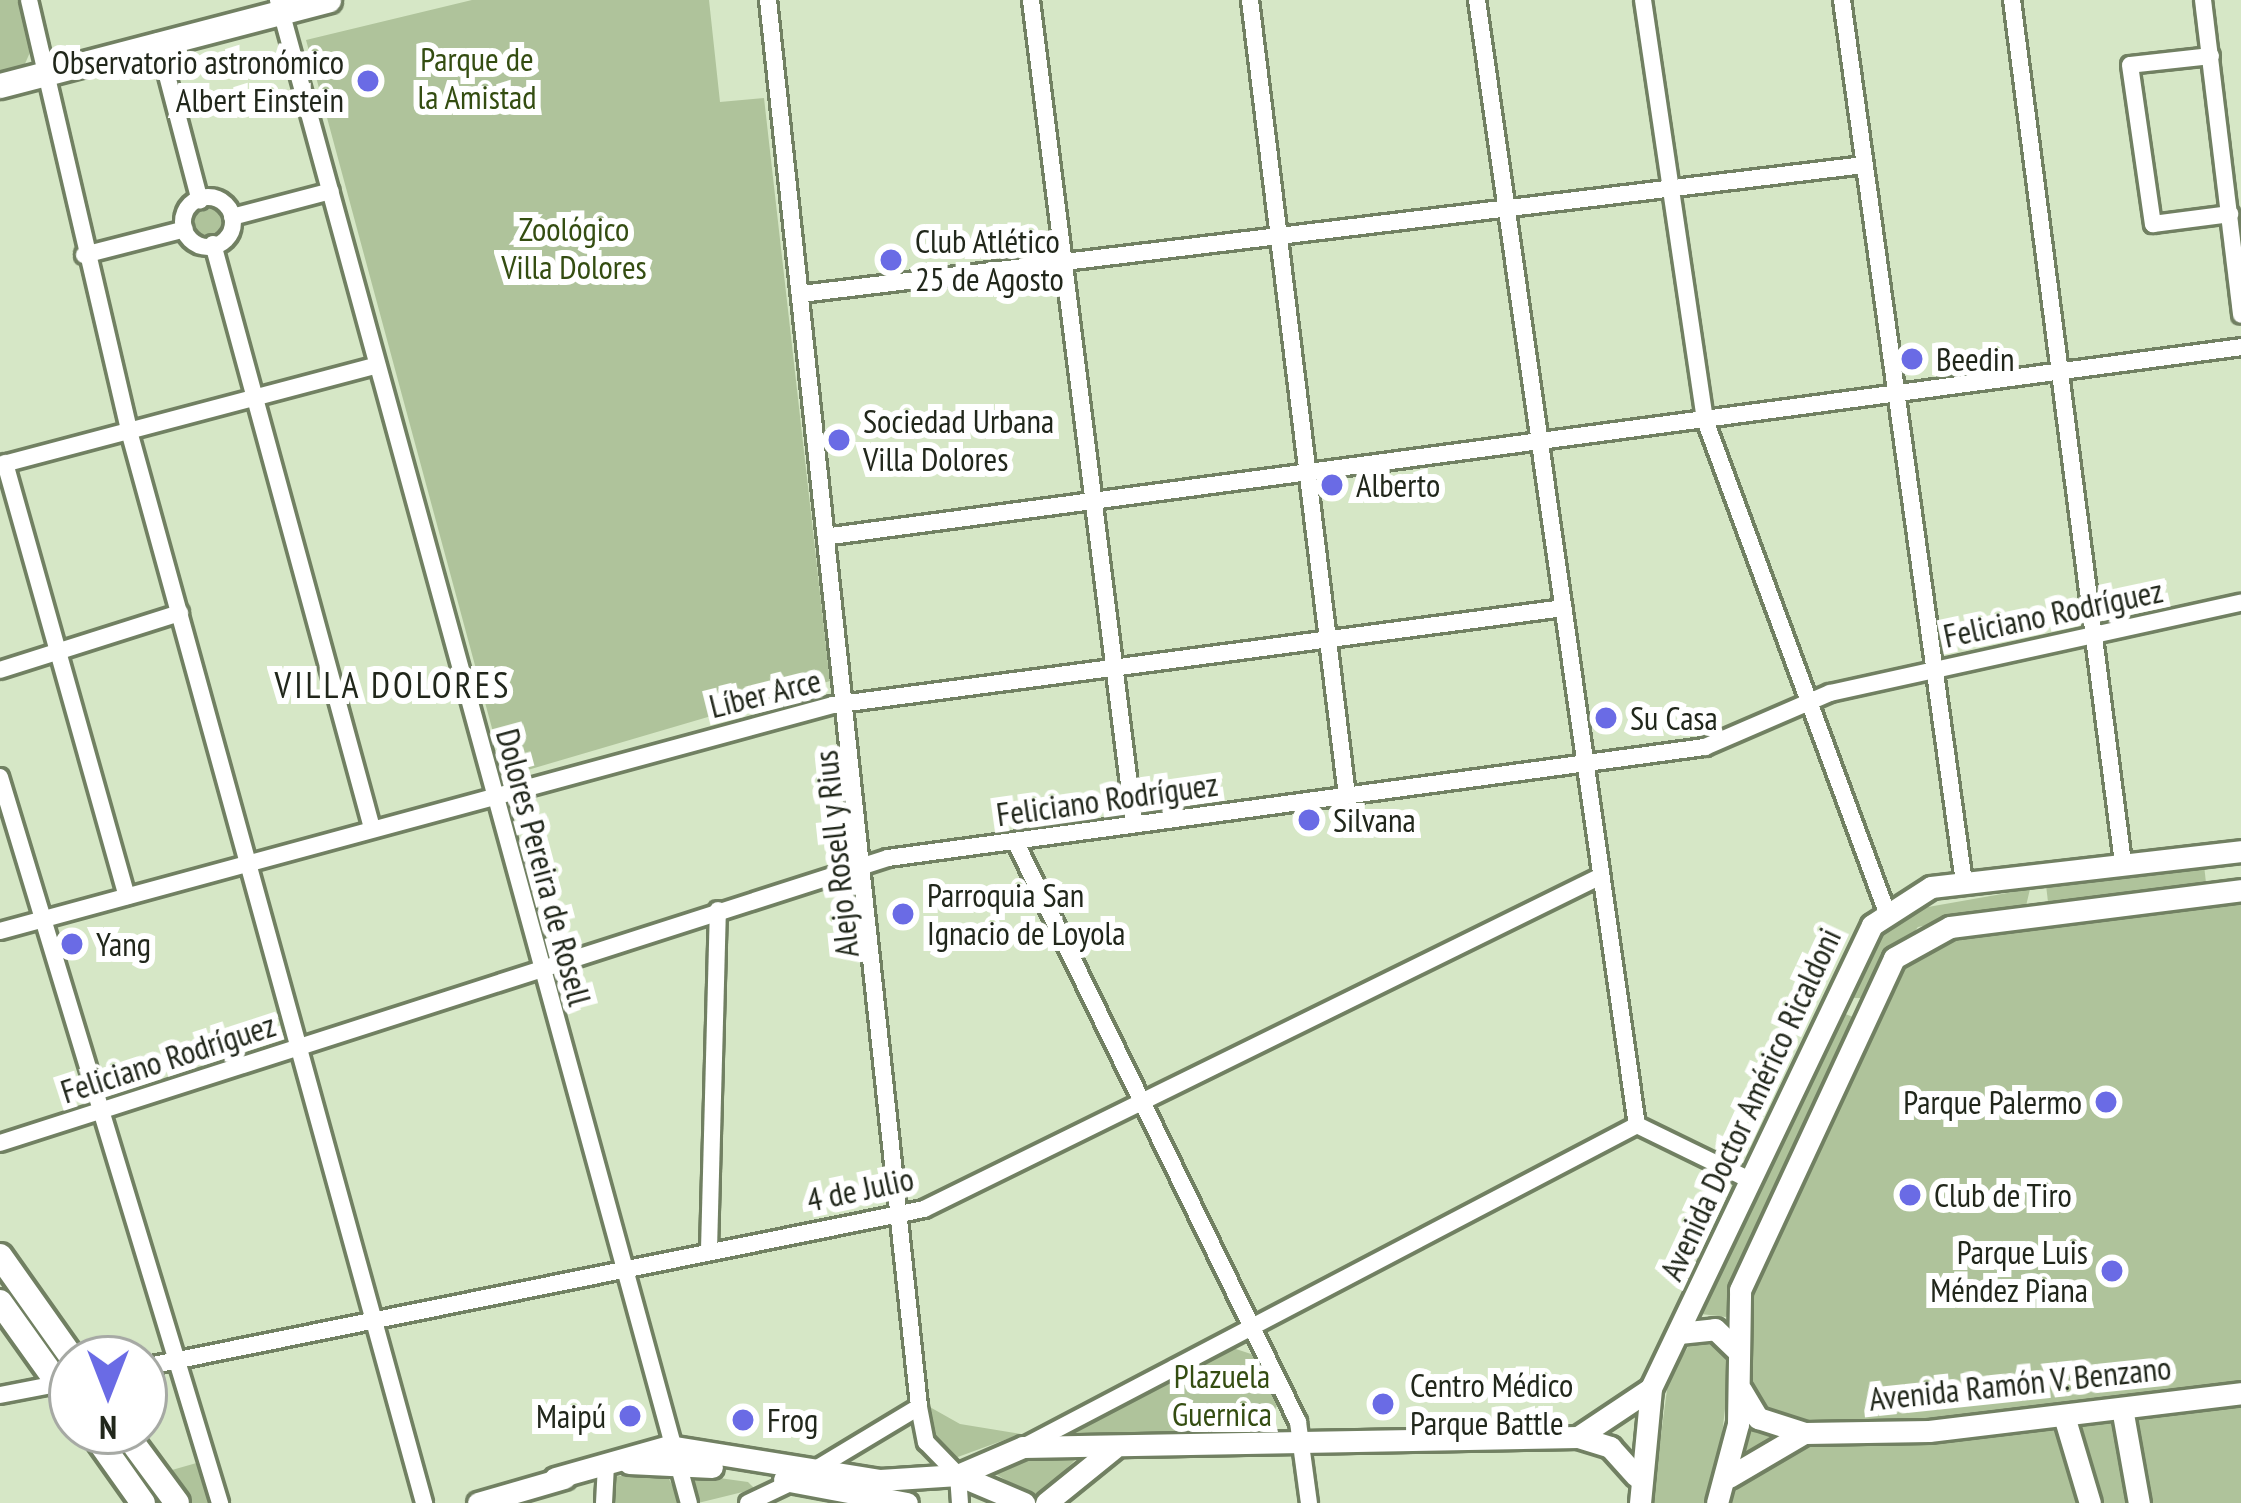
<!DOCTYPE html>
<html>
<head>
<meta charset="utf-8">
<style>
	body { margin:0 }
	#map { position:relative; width:2241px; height:1503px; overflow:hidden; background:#d6e7c6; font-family:"PT Sans Narrow",sans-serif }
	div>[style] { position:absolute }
	.green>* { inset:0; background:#afc39b }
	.round { border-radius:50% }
	.roads { filter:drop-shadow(3px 0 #718062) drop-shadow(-3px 0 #718062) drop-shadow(0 3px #718062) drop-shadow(0 -3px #718062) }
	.minor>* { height:16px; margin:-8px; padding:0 8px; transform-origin:8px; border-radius:8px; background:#fff }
	.minor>.ring { margin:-8px; padding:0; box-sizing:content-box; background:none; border:16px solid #fff; border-radius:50% }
	.tertiary>* { height:21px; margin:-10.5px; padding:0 10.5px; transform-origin:10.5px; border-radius:10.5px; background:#fff }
	.secondary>* { height:24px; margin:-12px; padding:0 12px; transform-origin:12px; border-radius:12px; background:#fff }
	.dots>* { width:33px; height:33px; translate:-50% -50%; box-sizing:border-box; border:6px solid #fff; border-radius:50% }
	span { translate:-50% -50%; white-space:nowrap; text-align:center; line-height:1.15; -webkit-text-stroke:12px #fff; paint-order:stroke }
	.park-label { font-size:33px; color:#344d11 }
	.poi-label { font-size:33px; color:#21271b }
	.right { translate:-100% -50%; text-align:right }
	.left { translate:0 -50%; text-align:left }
	.street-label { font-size:33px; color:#21271b }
	.neighbourhood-label { font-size:36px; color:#21271b; letter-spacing:3px }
	.north { position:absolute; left:48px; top:1335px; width:120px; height:120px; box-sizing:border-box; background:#fff; border:3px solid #a6a9a4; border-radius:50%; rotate:180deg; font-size:33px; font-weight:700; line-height:48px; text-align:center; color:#21271b }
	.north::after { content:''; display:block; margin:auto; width:42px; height:54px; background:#6a6be5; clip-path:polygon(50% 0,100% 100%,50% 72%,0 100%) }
</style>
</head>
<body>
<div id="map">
	<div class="green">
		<i style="clip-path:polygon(0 0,23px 0,31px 50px,24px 66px,0 73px)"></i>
		<i style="clip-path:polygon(472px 0,709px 0,720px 102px,764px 98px,830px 681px,514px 774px,503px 769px,306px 40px)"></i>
		<i class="round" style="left:191px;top:204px;width:36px;height:36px"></i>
		<i style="clip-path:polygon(2204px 865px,2206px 883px,2048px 902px,2046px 885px)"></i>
		<i style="clip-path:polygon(2030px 889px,2026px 906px,1918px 927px,1864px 998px,1849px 998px,1878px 937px,1911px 910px)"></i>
		<i style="clip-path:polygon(2241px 890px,2241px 1503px,1717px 1503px,1736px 1319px,1883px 977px,1925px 936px)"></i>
		<i style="clip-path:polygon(1838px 1011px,1853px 1017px,1726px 1317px,1701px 1314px)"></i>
		<i style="clip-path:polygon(1714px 1341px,1730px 1366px,1717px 1477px,1706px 1503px,1652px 1503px,1668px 1382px,1689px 1345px)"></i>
		<i style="clip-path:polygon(1227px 1346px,1257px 1356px,1280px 1399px,1264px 1433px,1056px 1435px)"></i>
		<i style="clip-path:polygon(928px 1406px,960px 1424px,1021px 1434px,955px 1458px,933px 1436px)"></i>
		<i style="clip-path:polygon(1030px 1453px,1079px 1456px,1037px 1499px,994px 1473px)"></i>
		<i style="clip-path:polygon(200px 1462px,211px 1503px,187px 1503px,165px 1472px)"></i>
		<i style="clip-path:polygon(648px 1472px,666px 1473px,681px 1503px,612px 1503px,613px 1477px)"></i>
		<i style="clip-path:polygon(683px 1473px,748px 1482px,755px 1489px,698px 1503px)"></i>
	</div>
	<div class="roads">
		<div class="minor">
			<i style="left:29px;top:0;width:442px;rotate:76.9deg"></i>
			<i style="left:129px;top:431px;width:1112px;rotate:74.61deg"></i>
			<i style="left:278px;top:0;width:1558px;rotate:74.71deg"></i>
			<i style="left:768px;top:0;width:1415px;rotate:83.87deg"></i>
			<i style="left:919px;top:1407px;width:36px;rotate:79deg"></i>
			<i style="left:926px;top:1442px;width:46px;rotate:45.9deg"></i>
			<i style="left:958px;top:1475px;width:28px;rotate:86deg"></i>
			<i style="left:1031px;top:0;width:831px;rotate:82.88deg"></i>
			<i style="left:1250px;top:0;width:802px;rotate:83.05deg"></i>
			<i style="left:1477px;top:0;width:1136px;rotate:81.91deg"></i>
			<i style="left:1643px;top:0;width:425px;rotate:81.6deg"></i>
			<i style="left:1705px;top:420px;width:522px;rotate:69.73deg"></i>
			<i style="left:1842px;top:0;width:891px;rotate:82.13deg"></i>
			<i style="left:2012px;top:0;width:870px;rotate:82.67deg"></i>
			<i style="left:2203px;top:0;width:317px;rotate:83.1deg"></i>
			<i style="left:158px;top:41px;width:165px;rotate:75.3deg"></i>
			<i style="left:2211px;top:56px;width:81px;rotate:173.7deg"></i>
			<i style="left:2130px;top:65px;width:161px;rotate:81.8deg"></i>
			<i style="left:2153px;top:224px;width:78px;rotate:-7.4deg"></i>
			<i class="ring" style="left:183px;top:197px;width:34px;height:34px"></i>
			<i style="left:232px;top:217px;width:102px;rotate:-14.7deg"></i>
			<i style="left:213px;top:244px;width:605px;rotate:74.77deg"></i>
			<i style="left:84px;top:255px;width:104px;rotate:-14.4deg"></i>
			<i style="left:801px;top:294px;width:1071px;rotate:-6.92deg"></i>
			<i style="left:5px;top:463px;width:450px;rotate:74.3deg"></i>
			<i style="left:0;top:465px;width:389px;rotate:-14.8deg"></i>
			<i style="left:831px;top:536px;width:1423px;rotate:-7.63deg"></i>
			<i style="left:0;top:670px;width:189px;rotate:-17.6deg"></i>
			<i style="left:0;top:777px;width:759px;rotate:73.14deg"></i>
			<i style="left:1016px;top:843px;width:644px;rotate:64.03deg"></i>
			<i style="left:1298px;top:1422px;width:82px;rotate:82.3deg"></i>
			<i style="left:0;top:931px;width:863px;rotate:-15.18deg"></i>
			<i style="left:833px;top:705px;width:737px;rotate:-7.56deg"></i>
			<i style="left:1637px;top:1125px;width:126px;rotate:26deg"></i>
			<i style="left:0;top:1143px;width:933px;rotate:-17.79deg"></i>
			<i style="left:888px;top:858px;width:825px;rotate:-7.74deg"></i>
			<i style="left:1705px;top:747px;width:136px;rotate:-23.4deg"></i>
			<i style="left:1830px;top:693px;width:421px;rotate:-12.4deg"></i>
			<i style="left:709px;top:1250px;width:340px;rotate:-88.5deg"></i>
			<i style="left:144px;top:1367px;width:796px;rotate:-11.45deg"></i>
			<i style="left:924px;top:1209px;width:752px;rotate:-26.19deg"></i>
			<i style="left:0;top:1395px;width:73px;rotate:-11deg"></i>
			<i style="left:1023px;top:1447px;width:693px;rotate:-27.67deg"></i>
			<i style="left:814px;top:1470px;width:122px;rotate:-31deg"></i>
			<i style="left:604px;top:1503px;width:36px;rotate:-87deg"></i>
			<i style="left:748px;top:1503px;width:49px;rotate:-25.5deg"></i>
		</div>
		<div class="tertiary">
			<i style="left:1679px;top:1333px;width:36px;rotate:-6deg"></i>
			<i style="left:1715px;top:1329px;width:32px;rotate:44deg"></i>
			<i style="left:1741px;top:1390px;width:33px;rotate:59deg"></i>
			<i style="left:1758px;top:1418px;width:49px;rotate:17.7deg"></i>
			<i style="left:1805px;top:1433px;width:124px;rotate:-0.9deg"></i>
			<i style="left:1929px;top:1431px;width:314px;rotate:-6.9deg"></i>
			<i style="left:2122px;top:1408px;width:97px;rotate:79.9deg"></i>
			<i style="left:2064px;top:1416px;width:91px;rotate:73.4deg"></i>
			<i style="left:1578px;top:1437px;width:87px;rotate:-33.7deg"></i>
			<i style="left:629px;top:1463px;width:83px;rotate:2.8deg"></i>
			<i style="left:958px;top:1475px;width:71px;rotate:-23.3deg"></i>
			<i style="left:1023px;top:1447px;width:555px;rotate:-1.03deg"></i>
			<i style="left:1578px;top:1437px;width:34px;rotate:17deg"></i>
			<i style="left:1610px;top:1447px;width:39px;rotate:48deg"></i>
			<i style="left:1729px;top:1477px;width:87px;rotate:-30.4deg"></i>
			<i style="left:555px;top:1478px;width:118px;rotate:-15.7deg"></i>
			<i style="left:669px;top:1446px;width:214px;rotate:9.2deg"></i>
			<i style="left:880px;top:1480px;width:78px;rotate:-3.7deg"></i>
			<i style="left:958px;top:1475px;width:72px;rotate:23deg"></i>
			<i style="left:784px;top:1480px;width:125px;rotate:10.6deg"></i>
			<i style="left:478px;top:1503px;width:90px;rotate:-16.2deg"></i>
			<i style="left:1046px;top:1503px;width:87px;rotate:-39deg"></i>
			<i style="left:1640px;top:1503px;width:116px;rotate:-84.5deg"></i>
			<i style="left:1651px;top:1388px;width:513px;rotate:-64.48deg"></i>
			<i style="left:1872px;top:925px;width:70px;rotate:-32.8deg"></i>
			<i style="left:1931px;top:887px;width:312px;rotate:-6.6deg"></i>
			<i style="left:1717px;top:1503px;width:82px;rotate:-75.1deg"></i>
			<i style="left:1738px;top:1424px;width:134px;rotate:-89.1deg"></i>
			<i style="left:1740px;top:1290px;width:366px;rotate:-65.1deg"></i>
			<i style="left:1894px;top:958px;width:64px;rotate:-29deg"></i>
			<i style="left:1950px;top:927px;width:293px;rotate:-7.2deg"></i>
		</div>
		<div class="secondary">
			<i style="left:0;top:86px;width:340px;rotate:-14.6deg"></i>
			<i style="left:0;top:1256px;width:126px;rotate:54.7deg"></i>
			<i style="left:0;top:1302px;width:124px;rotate:54.5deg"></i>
			<i style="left:92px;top:1431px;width:88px;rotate:54.7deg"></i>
			<i style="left:124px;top:1431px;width:89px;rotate:53.6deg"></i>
		</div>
	</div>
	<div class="dots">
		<i style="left:368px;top:81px;background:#6a6be5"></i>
		<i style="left:891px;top:260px;background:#6a6be5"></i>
		<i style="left:1912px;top:359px;background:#6a6be5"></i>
		<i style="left:839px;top:440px;background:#6a6be5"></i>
		<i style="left:1332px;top:485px;background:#6a6be5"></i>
		<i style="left:1606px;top:718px;background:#6a6be5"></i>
		<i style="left:1309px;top:820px;background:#6a6be5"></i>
		<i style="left:903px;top:914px;background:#6a6be5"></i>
		<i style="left:72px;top:944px;background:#6a6be5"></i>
		<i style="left:2106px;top:1102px;background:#6a6be5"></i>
		<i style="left:1910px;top:1195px;background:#6a6be5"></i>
		<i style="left:2112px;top:1271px;background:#6a6be5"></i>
		<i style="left:1383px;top:1404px;background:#6a6be5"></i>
		<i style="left:630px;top:1416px;background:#6a6be5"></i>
		<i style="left:743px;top:1420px;background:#6a6be5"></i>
	</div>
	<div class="park-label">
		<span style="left:477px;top:78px">Parque de<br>la Amistad</span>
		<span style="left:574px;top:248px">Zoológico<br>Villa Dolores</span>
		<span style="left:1222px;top:1395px">Plazuela<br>Guernica</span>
	</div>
	<div class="poi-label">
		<span class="right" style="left:344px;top:81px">Observatorio astronómico<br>Albert Einstein</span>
		<span class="left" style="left:915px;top:260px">Club Atlético<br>25 de Agosto</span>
		<span class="left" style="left:1936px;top:359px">Beedin</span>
		<span class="left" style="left:863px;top:440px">Sociedad Urbana<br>Villa Dolores</span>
		<span class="left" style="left:1356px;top:485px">Alberto</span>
		<span class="left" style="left:1630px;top:718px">Su Casa</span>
		<span class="left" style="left:1333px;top:820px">Silvana</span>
		<span class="left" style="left:927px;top:914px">Parroquia San<br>Ignacio de Loyola</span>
		<span class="left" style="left:96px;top:944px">Yang</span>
		<span class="right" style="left:2082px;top:1102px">Parque Palermo</span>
		<span class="left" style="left:1934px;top:1195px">Club de Tiro</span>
		<span class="right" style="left:2088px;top:1271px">Parque Luis<br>Méndez Piana</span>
		<span class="left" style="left:1410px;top:1404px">Centro Médico<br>Parque Battle</span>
		<span class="right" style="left:606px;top:1416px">Maipú</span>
		<span class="left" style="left:767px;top:1420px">Frog</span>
	</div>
	<div class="street-label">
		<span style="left:2053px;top:613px;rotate:-12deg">Feliciano Rodríguez</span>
		<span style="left:765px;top:693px;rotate:-14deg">Líber Arce</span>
		<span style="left:1107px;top:799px;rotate:-8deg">Feliciano Rodríguez</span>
		<span style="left:836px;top:854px;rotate:-96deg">Alejo Rosell y Rius</span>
		<span style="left:544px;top:867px;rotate:75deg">Dolores Pereira de Rosell</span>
		<span style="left:168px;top:1058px;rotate:-18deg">Feliciano Rodríguez</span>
		<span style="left:1750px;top:1104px;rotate:-65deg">Avenida Doctor Américo Ricaldoni</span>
		<span style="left:860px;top:1189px;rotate:-12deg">4 de Julio</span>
		<span style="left:2020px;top:1383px;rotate:-6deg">Avenida Ramón V. Benzano</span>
	</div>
	<div class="neighbourhood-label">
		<span style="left:393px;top:685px">VILLA DOLORES</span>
	</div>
	<div class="north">N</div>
</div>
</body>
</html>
